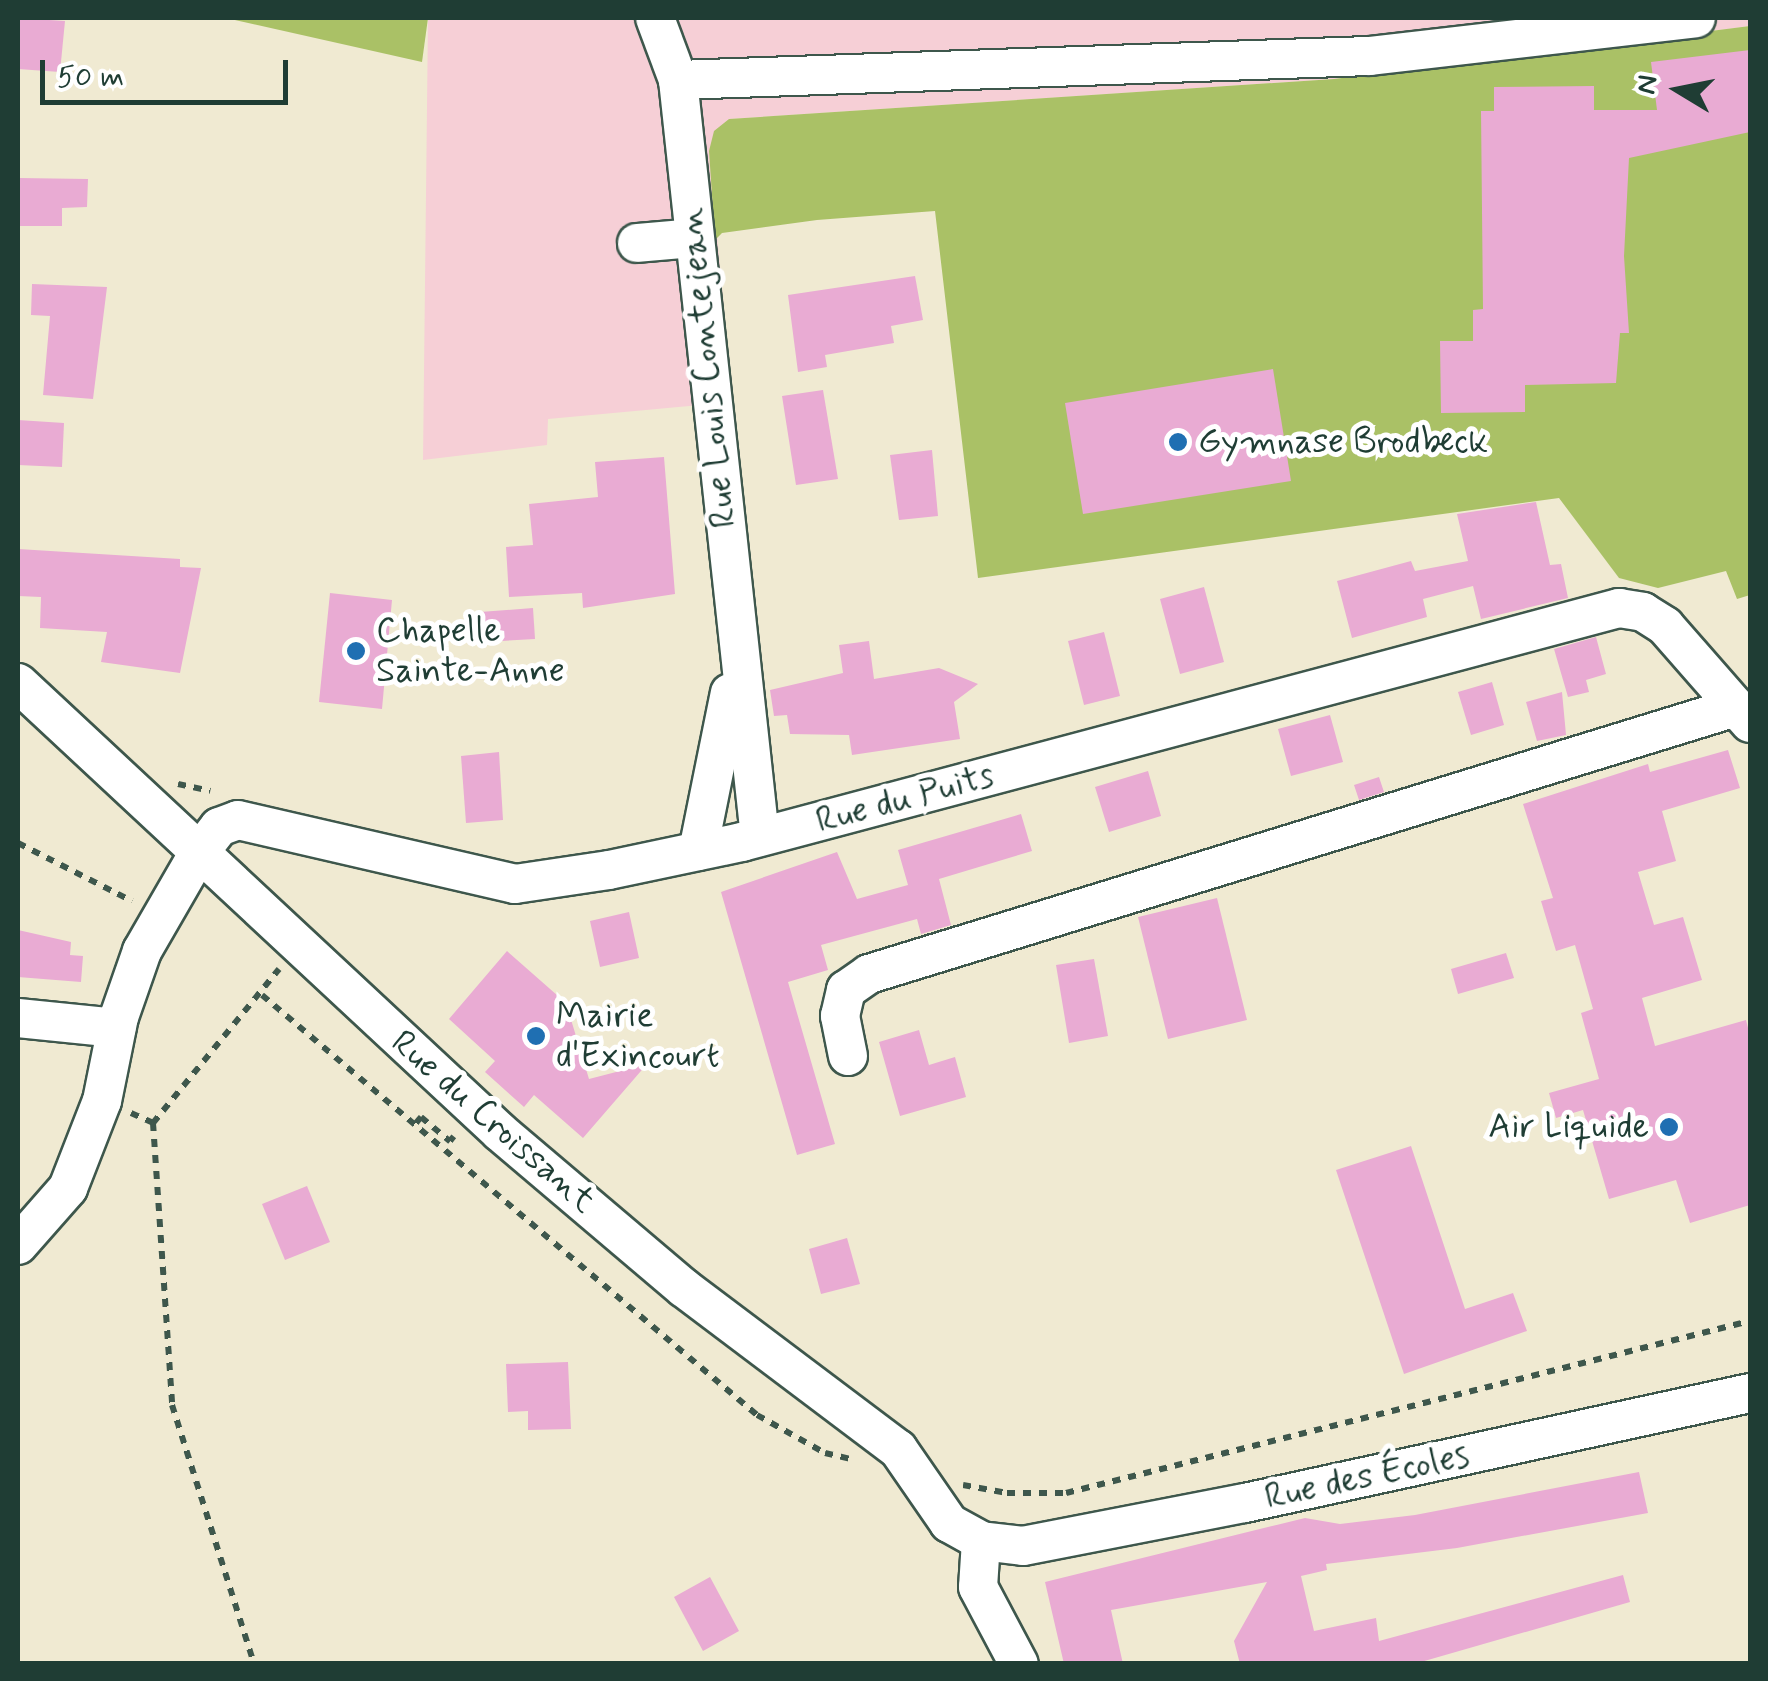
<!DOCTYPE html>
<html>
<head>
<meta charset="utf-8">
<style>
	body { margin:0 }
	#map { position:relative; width:1768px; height:1681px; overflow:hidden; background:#f0ead2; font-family:Mynerve,sans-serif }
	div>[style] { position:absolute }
	.built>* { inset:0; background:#f6cfd6 }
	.green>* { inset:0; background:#aac166 }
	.building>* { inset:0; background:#e9abd3 }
	.path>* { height:6px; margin-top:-3px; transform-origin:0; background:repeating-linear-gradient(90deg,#3e574c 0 8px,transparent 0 16px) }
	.roads { filter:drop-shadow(2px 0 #3e574c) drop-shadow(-2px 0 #3e574c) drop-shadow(0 2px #3e574c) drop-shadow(0 -2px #3e574c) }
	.minor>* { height:38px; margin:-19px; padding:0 19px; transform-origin:19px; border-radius:19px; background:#fff }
	.dots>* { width:28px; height:28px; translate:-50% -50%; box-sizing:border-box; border:5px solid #fff; border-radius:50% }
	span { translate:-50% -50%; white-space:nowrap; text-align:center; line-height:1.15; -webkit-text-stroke:10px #fff; paint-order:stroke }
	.street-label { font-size:35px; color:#1f3d34 }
	.poi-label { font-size:35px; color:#1f3d34 }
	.left { translate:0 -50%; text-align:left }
	.right { translate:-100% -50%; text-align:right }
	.frame { position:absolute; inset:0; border:20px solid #1f3d34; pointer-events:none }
	.north { position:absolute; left:1628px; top:40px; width:100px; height:100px; -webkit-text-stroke:8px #fff; paint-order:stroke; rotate:280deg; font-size:28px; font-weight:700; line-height:40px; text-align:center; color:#1f3d34 }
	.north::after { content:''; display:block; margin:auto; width:35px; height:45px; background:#1f3d34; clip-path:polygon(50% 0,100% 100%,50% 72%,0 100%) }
	.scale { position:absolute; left:40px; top:60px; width:248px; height:45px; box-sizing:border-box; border:5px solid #1f3d34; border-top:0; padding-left:12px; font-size:30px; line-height:35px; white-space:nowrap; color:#1f3d34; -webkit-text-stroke:8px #fff; paint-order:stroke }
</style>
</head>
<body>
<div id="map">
	<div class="built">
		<i style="clip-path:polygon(428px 18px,1750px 18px,1750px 26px,1334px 79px,729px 119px,709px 151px,733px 402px,548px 419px,547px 445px,423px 460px)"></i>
	</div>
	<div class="green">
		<i style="clip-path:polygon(226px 18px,428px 18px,422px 62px)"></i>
		<i style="clip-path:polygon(1750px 26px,1750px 595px,1737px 599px,1726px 571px,1658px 588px,1619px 578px,1559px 498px,978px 578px,935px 211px,817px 220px,722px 233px,715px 240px,709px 151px,714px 131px,729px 119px,1334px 79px)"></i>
	</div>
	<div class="building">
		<i style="clip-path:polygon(18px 18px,65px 21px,60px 72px,18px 69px)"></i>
		<i style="clip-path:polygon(1750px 50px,1750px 132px,1629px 158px,1624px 256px,1629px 333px,1620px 333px,1616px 383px,1525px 385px,1525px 412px,1441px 413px,1440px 341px,1473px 341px,1473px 310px,1483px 309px,1481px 111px,1494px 111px,1494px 87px,1594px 86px,1594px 110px,1657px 110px,1651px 62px)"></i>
		<i style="clip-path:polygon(19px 178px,88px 179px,87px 207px,62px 208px,62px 226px,19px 226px)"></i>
		<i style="clip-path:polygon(915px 276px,923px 320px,891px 326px,894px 343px,825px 355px,827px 367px,798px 372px,788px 295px)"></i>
		<i style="clip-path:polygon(32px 284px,107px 287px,93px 399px,43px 395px,50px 316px,31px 315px)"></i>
		<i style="clip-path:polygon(1273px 369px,1291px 481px,1083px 514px,1065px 403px)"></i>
		<i style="clip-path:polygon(823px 390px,838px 479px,796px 485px,782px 396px)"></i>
		<i style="clip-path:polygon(18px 420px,64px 423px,62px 467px,18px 465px)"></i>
		<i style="clip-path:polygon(932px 450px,938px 516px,899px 520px,890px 455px)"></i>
		<i style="clip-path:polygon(664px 457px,675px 594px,583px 608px,582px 593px,509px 597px,506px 547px,533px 545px,529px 504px,598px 497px,595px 462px)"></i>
		<i style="clip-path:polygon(1536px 502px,1550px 565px,1561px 564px,1568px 598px,1481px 619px,1473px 586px,1423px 599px,1427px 617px,1352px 638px,1337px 581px,1411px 561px,1415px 571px,1468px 561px,1457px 514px)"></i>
		<i style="clip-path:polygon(18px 549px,180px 559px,180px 567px,201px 568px,180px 673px,101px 662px,107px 632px,40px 628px,41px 597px,18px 596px)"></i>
		<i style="clip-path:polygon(1204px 587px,1224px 662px,1180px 674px,1160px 599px)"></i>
		<i style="clip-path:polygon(330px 593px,392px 600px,382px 709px,319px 702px)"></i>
		<i style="clip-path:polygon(533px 608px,535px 639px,483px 642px,480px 612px)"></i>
		<i style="clip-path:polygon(1104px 632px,1120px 696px,1084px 705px,1068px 641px)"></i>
		<i style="clip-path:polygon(1596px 637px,1606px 674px,1586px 680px,1589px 692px,1568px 697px,1554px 649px)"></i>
		<i style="clip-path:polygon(869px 641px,874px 679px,939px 668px,978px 684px,954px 702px,960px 739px,852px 755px,849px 735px,790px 734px,787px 715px,774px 716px,770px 690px,843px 673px,839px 645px)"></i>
		<i style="clip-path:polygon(1492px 682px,1504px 725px,1471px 735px,1458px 692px)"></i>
		<i style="clip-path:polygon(1562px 692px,1566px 735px,1537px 741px,1526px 702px)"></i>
		<i style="clip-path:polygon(1330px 715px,1343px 762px,1291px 776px,1278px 729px)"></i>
		<i style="clip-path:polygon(1728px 750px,1740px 788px,1662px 811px,1676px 861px,1638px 872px,1654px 925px,1683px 917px,1702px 980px,1642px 998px,1655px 1046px,1746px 1020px,1750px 1036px,1750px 1205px,1690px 1223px,1676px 1180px,1609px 1199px,1583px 1110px,1556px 1118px,1549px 1093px,1599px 1079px,1581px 1013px,1593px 1009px,1575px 945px,1556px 951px,1541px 901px,1553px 898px,1523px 804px,1648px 764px,1650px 772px)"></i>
		<i style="clip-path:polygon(499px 752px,503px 820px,466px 823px,461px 756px)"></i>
		<i style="clip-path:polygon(1148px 771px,1161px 816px,1109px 832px,1095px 787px)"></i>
		<i style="clip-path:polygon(1379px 777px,1384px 792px,1359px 800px,1354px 785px)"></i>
		<i style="clip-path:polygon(1021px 814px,1032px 851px,939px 879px,951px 925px,921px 934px,917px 919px,821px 945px,828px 970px,788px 982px,835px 1144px,797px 1155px,721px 892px,837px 852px,857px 899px,908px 885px,898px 850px)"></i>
		<i style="clip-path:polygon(1217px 898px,1247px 1020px,1168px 1039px,1138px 917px)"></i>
		<i style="clip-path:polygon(629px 912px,639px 958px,600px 967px,590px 921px)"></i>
		<i style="clip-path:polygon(18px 930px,71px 942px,70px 955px,83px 956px,81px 982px,18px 977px)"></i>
		<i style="clip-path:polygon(507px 951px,566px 1003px,589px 1079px,647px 1064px,583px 1138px,534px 1095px,524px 1107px,485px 1072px,495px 1061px,449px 1019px)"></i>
		<i style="clip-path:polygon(1506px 953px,1514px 978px,1458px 994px,1451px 969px)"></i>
		<i style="clip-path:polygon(1094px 959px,1108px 1036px,1069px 1043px,1056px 965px)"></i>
		<i style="clip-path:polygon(919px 1030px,929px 1065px,955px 1057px,966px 1097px,900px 1116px,879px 1042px)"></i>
		<i style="clip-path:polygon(1411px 1146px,1465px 1309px,1513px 1293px,1527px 1331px,1404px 1374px,1336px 1170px)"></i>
		<i style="clip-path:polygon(307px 1186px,330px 1242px,285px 1260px,262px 1204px)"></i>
		<i style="clip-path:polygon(847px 1238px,860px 1284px,821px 1294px,809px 1249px)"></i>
		<i style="clip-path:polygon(568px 1362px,571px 1429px,528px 1430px,528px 1411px,508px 1412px,506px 1364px)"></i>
		<i style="clip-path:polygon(1639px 1472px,1648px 1513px,1457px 1548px,1326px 1564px,1327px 1570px,1301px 1576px,1314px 1631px,1376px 1618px,1379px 1641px,1623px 1575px,1630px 1602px,1414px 1664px,1240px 1664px,1234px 1641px,1267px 1582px,1111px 1610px,1123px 1664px,1064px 1664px,1045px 1582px,1305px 1518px,1340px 1524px,1415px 1515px)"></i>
		<i style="clip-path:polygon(710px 1577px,739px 1631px,703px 1651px,674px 1597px)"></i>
	</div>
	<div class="path">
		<i style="left:178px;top:784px;width:33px;rotate:12deg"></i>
		<i style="left:18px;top:843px;width:128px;rotate:27deg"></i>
		<i style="left:262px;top:995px;width:649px;rotate:40.31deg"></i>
		<i style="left:757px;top:1415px;width:78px;rotate:29.2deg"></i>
		<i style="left:825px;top:1453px;width:27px;rotate:13deg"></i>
		<i style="left:131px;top:1113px;width:24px;rotate:24deg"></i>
		<i style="left:153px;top:1123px;width:199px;rotate:-50.7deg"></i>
		<i style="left:153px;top:1123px;width:283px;rotate:86.1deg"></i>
		<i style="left:172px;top:1405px;width:272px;rotate:72.4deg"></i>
		<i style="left:416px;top:1123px;width:8px;rotate:-50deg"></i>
		<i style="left:421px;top:1117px;width:38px;rotate:40deg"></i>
		<i style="left:450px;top:1141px;width:6px;rotate:-51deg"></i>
		<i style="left:963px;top:1485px;width:45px;rotate:10.3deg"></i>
		<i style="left:1007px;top:1493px;width:59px"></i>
		<i style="left:1066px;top:1493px;width:705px;rotate:-14.12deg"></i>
	</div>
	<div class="roads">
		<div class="minor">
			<i style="left:655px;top:18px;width:66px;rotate:69.6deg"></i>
			<i style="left:678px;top:80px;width:761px;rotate:83.82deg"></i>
			<i style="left:678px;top:80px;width:692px;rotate:-1.99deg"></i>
			<i style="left:1370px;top:56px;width:328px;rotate:-6.6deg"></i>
			<i style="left:637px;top:243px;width:57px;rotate:-5deg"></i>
			<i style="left:18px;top:683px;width:659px;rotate:42.97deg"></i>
			<i style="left:500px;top:1132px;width:241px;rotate:40.3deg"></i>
			<i style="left:684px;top:1288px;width:268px;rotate:37deg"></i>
			<i style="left:898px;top:1449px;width:90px;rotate:55.4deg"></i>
			<i style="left:949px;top:1523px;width:37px;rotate:29deg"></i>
			<i style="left:981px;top:1541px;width:42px;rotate:6.8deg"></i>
			<i style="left:1023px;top:1546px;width:226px;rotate:-11deg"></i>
			<i style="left:1245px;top:1503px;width:517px;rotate:-12.29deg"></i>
			<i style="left:698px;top:851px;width:161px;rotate:-78.6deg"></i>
			<i style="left:18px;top:1018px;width:99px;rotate:5.8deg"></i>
			<i style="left:848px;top:1056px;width:41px;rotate:-101.3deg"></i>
			<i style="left:840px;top:1016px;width:27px;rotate:-77deg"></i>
			<i style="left:846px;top:990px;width:28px;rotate:-35deg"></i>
			<i style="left:869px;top:974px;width:907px;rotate:-17.12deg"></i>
			<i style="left:18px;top:1245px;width:76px;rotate:-48.7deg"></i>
			<i style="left:68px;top:1188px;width:93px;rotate:-68.7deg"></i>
			<i style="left:102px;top:1101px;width:86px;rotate:-78.6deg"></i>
			<i style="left:119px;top:1017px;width:70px;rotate:-70.8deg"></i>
			<i style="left:142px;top:951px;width:112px;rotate:-60deg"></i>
			<i style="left:198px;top:854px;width:34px;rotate:-52deg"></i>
			<i style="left:219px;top:827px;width:20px;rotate:-20deg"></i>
			<i style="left:238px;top:820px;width:284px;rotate:13deg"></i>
			<i style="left:515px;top:884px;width:95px;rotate:-8.5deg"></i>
			<i style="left:609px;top:870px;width:136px;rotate:-11.9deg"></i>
			<i style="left:742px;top:842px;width:908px;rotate:-14.94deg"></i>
			<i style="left:1619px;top:608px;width:24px;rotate:9deg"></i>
			<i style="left:1643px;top:612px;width:26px;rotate:32deg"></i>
			<i style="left:1665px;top:626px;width:129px;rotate:48.8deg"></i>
			<i style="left:981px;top:1541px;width:46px;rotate:93.7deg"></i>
			<i style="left:978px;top:1587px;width:87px;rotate:62deg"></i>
		</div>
	</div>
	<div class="dots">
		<i style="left:1178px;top:442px;background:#1f6fb2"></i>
		<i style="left:356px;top:651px;background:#1f6fb2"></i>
		<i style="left:536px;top:1036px;background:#1f6fb2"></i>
		<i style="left:1669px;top:1127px;background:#1f6fb2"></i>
	</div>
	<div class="street-label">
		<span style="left:708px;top:368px;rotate:-96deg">Rue Louis Contejean</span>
		<span style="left:905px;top:799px;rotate:-15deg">Rue du Puits</span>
		<span style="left:493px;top:1122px;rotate:41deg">Rue du Croissant</span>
		<span style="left:1367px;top:1477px;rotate:-12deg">Rue des Écoles</span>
	</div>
	<div class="poi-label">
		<span class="left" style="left:1198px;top:442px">Gymnase Brodbeck</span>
		<span class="left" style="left:376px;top:651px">Chapelle<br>Sainte-Anne</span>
		<span class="left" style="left:556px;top:1036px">Mairie<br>d'Exincourt</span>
		<span class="right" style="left:1649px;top:1127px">Air Liquide</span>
	</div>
	<div class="frame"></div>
	<div class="north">N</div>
	<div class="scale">50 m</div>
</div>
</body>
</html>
